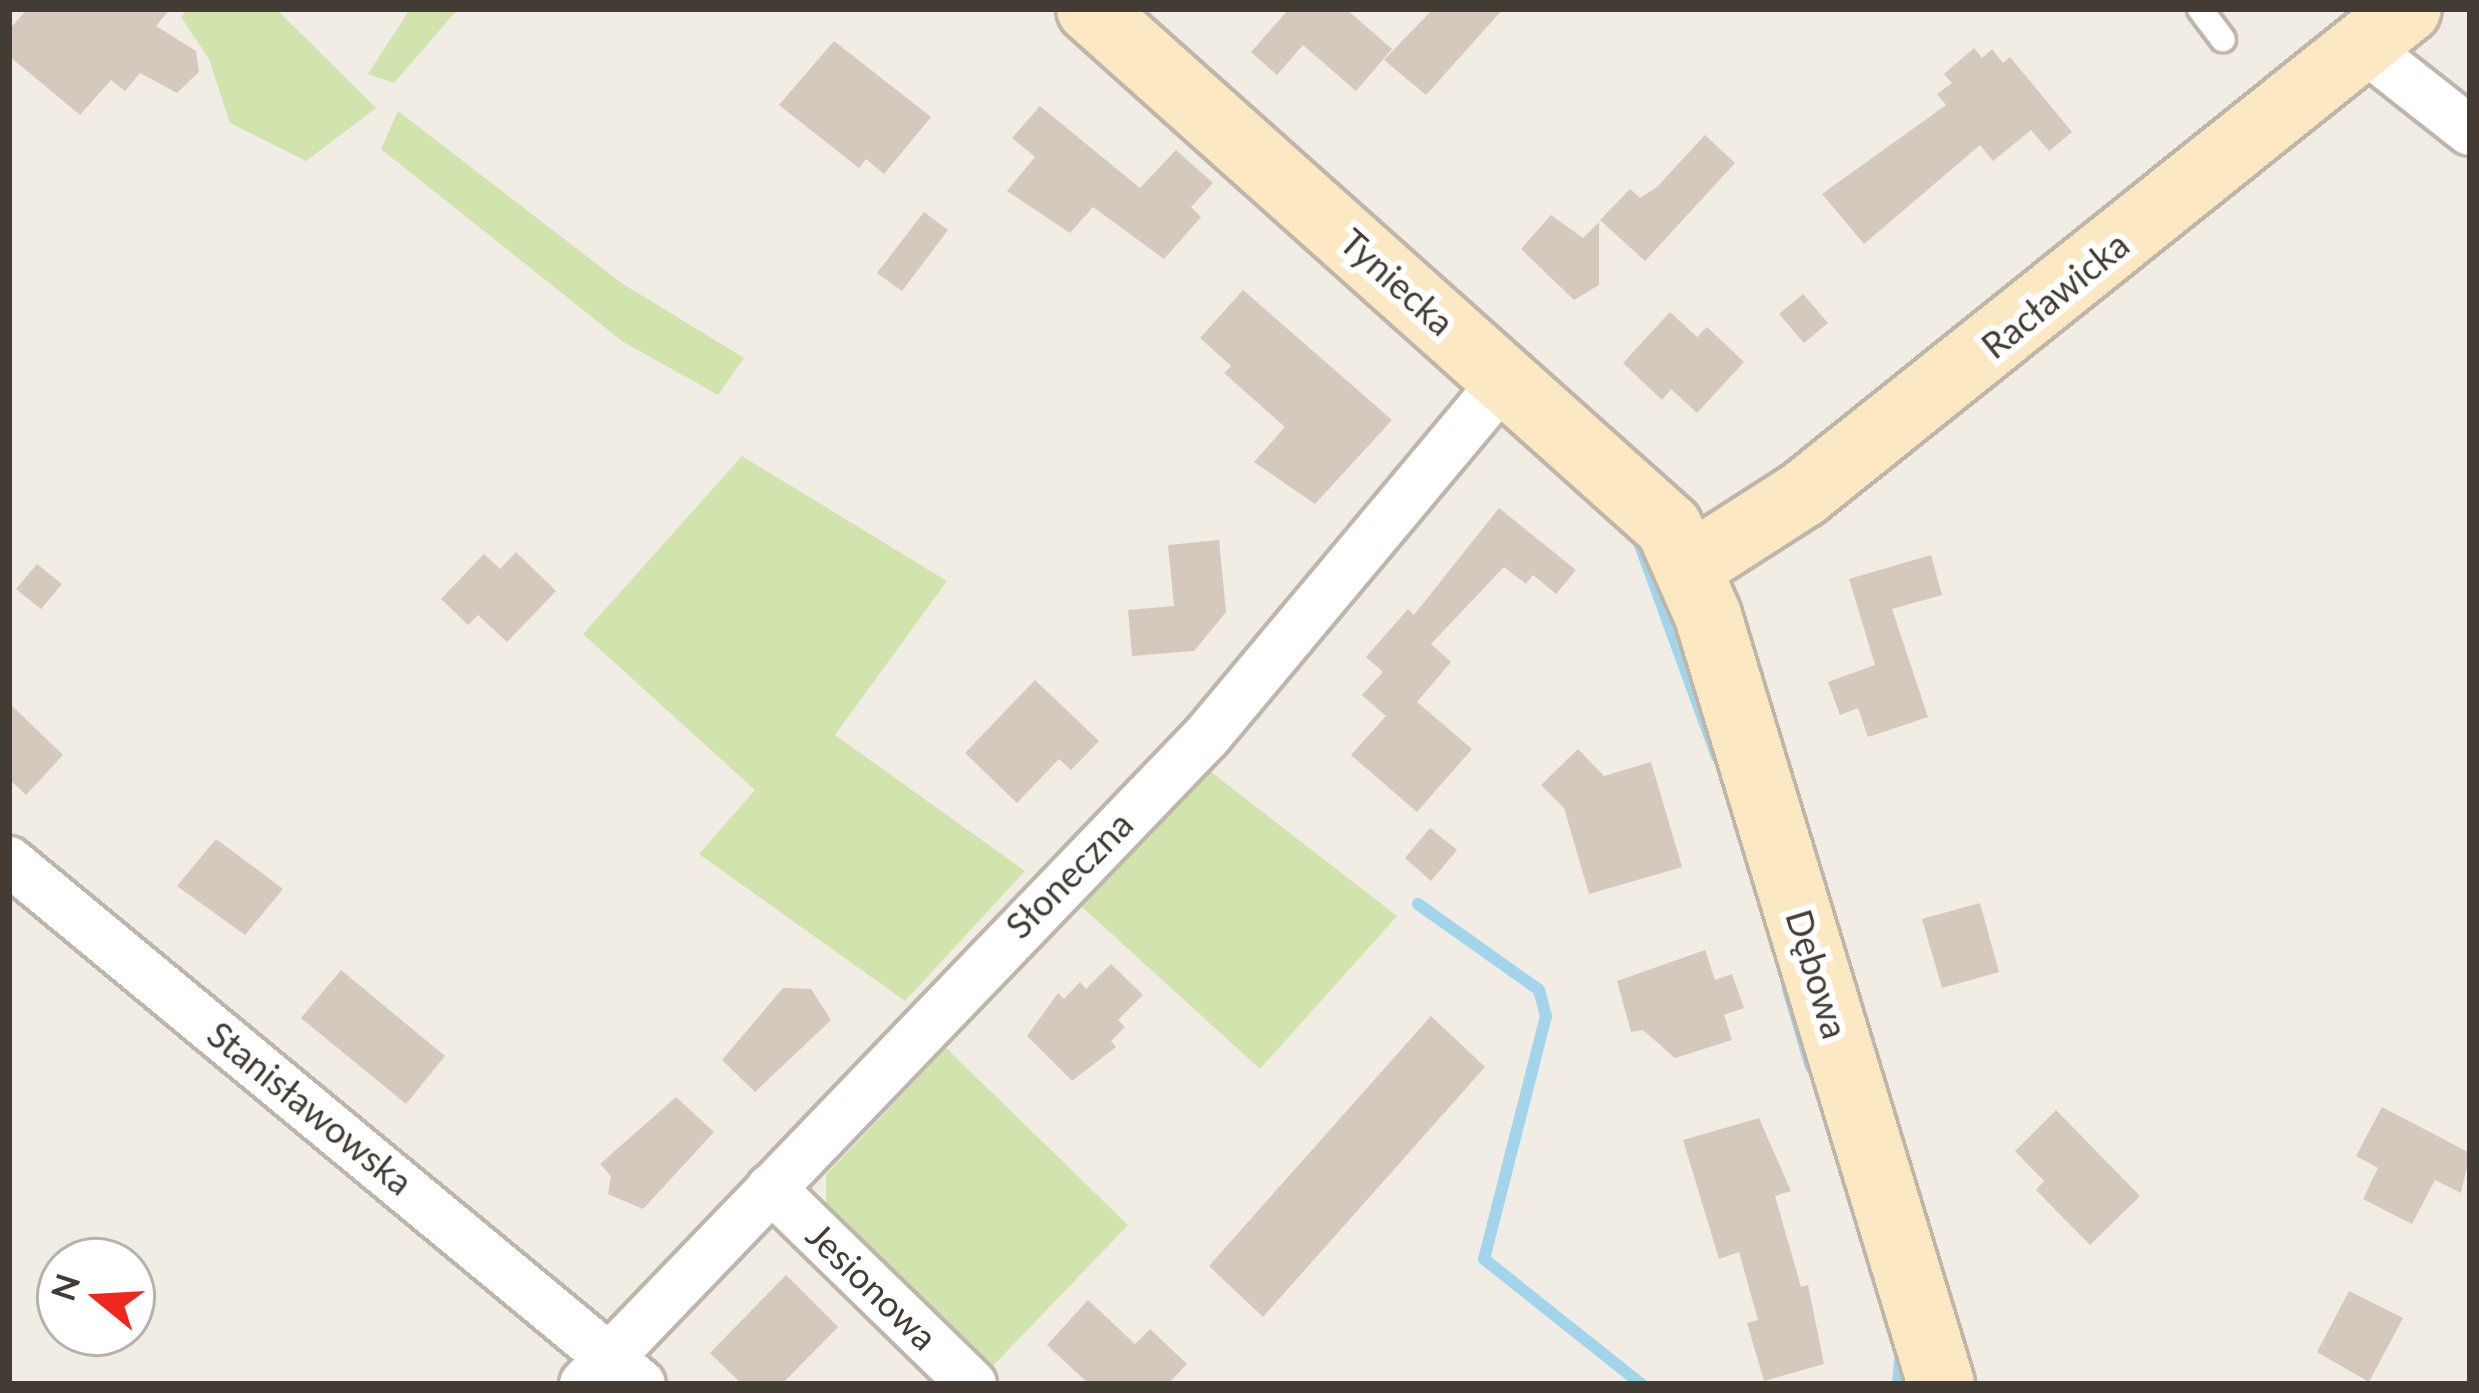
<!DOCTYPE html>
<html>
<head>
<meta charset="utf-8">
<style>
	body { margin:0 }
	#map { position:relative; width:2479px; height:1393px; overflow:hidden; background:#f1ece4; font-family:Lato,sans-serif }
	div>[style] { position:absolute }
	.green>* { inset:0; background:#d1e4ae }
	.stream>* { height:12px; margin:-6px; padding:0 6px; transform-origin:6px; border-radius:6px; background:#a2d5ec }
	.building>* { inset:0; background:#d5c9bd }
	.roads { filter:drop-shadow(3px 0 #bfb6aa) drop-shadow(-3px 0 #bfb6aa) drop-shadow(0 3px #bfb6aa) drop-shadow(0 -3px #bfb6aa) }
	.lane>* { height:24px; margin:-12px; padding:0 12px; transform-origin:12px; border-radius:12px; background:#fff }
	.street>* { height:48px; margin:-24px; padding:0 24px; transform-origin:24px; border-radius:24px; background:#fff }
	.secondary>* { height:66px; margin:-33px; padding:0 33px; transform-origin:33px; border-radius:33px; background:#fce9c3 }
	span { translate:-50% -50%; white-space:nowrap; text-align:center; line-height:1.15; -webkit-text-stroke:12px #fff; paint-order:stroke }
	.street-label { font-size:36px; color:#433c34 }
	.frame { position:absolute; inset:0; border:12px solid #433c34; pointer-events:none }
	.north { position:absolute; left:36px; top:1237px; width:120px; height:120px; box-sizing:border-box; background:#fff; border:3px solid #b4b1ae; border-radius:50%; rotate:288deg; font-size:33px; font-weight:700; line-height:48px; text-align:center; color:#433c34 }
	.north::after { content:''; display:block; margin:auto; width:42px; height:54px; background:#f0271d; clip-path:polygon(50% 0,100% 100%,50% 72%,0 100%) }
</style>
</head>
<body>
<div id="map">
	<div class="green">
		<i style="clip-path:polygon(188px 9px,276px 9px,376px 108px,306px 161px,230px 123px,209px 59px,181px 17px)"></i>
		<i style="clip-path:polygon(410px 9px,458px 9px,394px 83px,368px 74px)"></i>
		<i style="clip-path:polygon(398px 111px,620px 282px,744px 358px,718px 395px,622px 341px,381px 149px)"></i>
		<i style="clip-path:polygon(742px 456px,947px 581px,835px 735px,1025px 871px,905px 1001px,699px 854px,755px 790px,583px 634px)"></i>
		<i style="clip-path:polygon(1211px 772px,1397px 916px,1260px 1069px,1081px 906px)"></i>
		<i style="clip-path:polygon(946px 1048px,1128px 1225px,990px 1369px,826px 1207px,826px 1175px)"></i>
	</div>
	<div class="stream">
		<i style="left:1636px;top:534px;width:237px;rotate:70deg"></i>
		<i style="left:1418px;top:904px;width:148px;rotate:35.4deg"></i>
		<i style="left:1539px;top:990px;width:27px;rotate:75deg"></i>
		<i style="left:1546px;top:1016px;width:251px;rotate:104.3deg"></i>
		<i style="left:1484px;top:1259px;width:201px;rotate:38.5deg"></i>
		<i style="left:1788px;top:989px;width:81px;rotate:73.6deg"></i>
		<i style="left:1898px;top:1384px;width:34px;rotate:-85deg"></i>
	</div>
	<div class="building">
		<i style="clip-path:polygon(27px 9px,170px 9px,156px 26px,196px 51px,199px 72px,177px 93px,140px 73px,125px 91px,111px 80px,80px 115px,9px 56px,9px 30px)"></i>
		<i style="clip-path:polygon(1289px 9px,1346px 9px,1392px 49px,1356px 91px,1303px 45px,1277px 75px,1251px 52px)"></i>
		<i style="clip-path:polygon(1433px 9px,1503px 9px,1426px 95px,1384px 60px)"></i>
		<i style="clip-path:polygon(834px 41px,931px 117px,884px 174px,866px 159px,859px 168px,779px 105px)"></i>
		<i style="clip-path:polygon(1974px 48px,1982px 58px,1992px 49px,2003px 63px,2010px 57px,2072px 132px,2049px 151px,2031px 130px,1993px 161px,1980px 145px,1864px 244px,1822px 194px,1946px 105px,1937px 94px,1952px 83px,1944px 74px)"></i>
		<i style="clip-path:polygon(1040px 106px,1140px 188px,1176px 150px,1213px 183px,1191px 207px,1201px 217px,1164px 259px,1093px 207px,1070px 233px,1007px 191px,1035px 157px,1012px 138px)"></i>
		<i style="clip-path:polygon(1705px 135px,1735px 163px,1645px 261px,1600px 220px,1630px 189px,1640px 198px,1657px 187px)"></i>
		<i style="clip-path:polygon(924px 212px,948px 230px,902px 291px,877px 273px)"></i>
		<i style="clip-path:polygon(1551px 215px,1583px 238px,1599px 222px,1599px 285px,1574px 300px,1521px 249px)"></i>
		<i style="clip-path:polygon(1243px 290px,1392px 420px,1315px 504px,1254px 462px,1285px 427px,1224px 373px,1231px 366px,1200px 338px)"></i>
		<i style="clip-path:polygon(1803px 294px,1828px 323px,1804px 343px,1779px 314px)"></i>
		<i style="clip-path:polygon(1670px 312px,1697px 337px,1707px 327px,1744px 362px,1697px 413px,1671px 389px,1662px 400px,1623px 363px)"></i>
		<i style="clip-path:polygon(1499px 508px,1576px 570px,1556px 594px,1533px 575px,1526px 584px,1504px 567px,1431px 644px,1451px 662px,1417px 702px,1472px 749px,1417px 812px,1351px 755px,1386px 716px,1362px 695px,1383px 672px,1366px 657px,1408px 609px,1414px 615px)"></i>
		<i style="clip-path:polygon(1219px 540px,1226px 612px,1194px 651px,1132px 656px,1128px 610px,1174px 606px,1168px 545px)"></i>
		<i style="clip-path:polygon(516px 552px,556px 591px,507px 642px,478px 615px,468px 625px,441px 599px,484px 554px,500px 569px)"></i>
		<i style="clip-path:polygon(1931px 555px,1942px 595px,1892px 609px,1928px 717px,1868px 737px,1858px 708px,1840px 715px,1828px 682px,1875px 665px,1849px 579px)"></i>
		<i style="clip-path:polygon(37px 564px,62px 584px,41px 609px,16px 589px)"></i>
		<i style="clip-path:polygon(1035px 680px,1099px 741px,1071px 770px,1059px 759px,1017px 803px,965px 753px)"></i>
		<i style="clip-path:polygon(9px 703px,63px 755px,26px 795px,9px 779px)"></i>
		<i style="clip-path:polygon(1578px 749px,1604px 776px,1651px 762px,1682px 867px,1589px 894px,1564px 808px,1541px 785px)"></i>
		<i style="clip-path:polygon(1430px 828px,1457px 850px,1431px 881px,1405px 858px)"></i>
		<i style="clip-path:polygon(216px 839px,283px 889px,245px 935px,177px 886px)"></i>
		<i style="clip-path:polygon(1980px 903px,1999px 972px,1942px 988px,1922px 919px)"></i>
		<i style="clip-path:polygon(1705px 950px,1715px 980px,1732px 974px,1744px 1008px,1724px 1015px,1732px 1040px,1675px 1058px,1643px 1030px,1631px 1032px,1617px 981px)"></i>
		<i style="clip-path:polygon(1111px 964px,1143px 995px,1118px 1020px,1125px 1027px,1111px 1041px,1116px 1047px,1072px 1081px,1027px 1036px,1058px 993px,1064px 999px,1080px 982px,1086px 989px)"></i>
		<i style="clip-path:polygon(341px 970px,445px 1056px,406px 1104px,301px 1018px)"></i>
		<i style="clip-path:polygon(783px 988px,811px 989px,831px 1020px,755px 1092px,722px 1060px)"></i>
		<i style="clip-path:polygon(1431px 1016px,1485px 1067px,1263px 1317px,1209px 1266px)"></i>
		<i style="clip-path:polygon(676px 1097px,714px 1132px,643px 1209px,608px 1194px,611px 1176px,600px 1164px)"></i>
		<i style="clip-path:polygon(2382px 1107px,2470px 1153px,2461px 1193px,2435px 1180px,2412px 1224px,2363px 1199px,2378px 1168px,2356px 1156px)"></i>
		<i style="clip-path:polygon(2056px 1110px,2140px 1196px,2090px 1245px,2036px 1190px,2044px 1181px,2015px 1151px)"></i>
		<i style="clip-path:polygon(1759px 1118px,1791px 1191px,1775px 1196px,1801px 1287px,1808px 1285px,1824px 1364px,1764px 1381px,1747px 1323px,1758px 1320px,1739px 1252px,1719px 1259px,1683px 1140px)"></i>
		<i style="clip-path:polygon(786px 1275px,838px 1327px,782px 1384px,742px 1384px,710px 1353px)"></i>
		<i style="clip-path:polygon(2349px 1291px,2403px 1318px,2369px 1382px,2317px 1352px)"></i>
		<i style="clip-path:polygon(1088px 1300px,1135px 1344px,1150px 1329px,1187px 1364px,1168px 1384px,1089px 1384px,1047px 1345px)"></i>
	</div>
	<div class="roads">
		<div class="lane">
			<i style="left:2200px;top:9px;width:38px;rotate:53deg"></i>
		</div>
		<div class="street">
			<i style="left:2362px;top:46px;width:137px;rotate:38.2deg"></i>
			<i style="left:9px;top:861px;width:820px;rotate:39.61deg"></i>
			<i style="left:771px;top:1188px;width:281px;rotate:44.3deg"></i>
			<i style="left:584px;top:1384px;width:899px;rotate:-46.13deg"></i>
			<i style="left:1207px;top:736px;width:466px;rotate:-50.1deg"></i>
		</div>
		<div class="secondary">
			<i style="left:1090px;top:9px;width:777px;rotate:41.82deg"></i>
			<i style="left:1669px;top:527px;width:97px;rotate:66.3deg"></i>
			<i style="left:1708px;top:616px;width:803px;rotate:73.12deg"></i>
			<i style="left:1691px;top:566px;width:133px;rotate:-32.7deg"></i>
			<i style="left:1803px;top:494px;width:775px;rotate:-38.72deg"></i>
		</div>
	</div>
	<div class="street-label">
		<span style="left:1397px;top:282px;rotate:42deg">Tyniecka</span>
		<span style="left:2055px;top:295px;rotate:-39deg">Racławicka</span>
		<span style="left:1069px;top:875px;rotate:-45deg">Słoneczna</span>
		<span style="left:1817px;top:974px;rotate:73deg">Dębowa</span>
		<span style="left:310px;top:1108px;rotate:39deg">Stanisławowska</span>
		<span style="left:872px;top:1286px;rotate:44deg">Jesionowa</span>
	</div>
	<div class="frame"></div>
	<div class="north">N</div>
</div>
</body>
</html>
